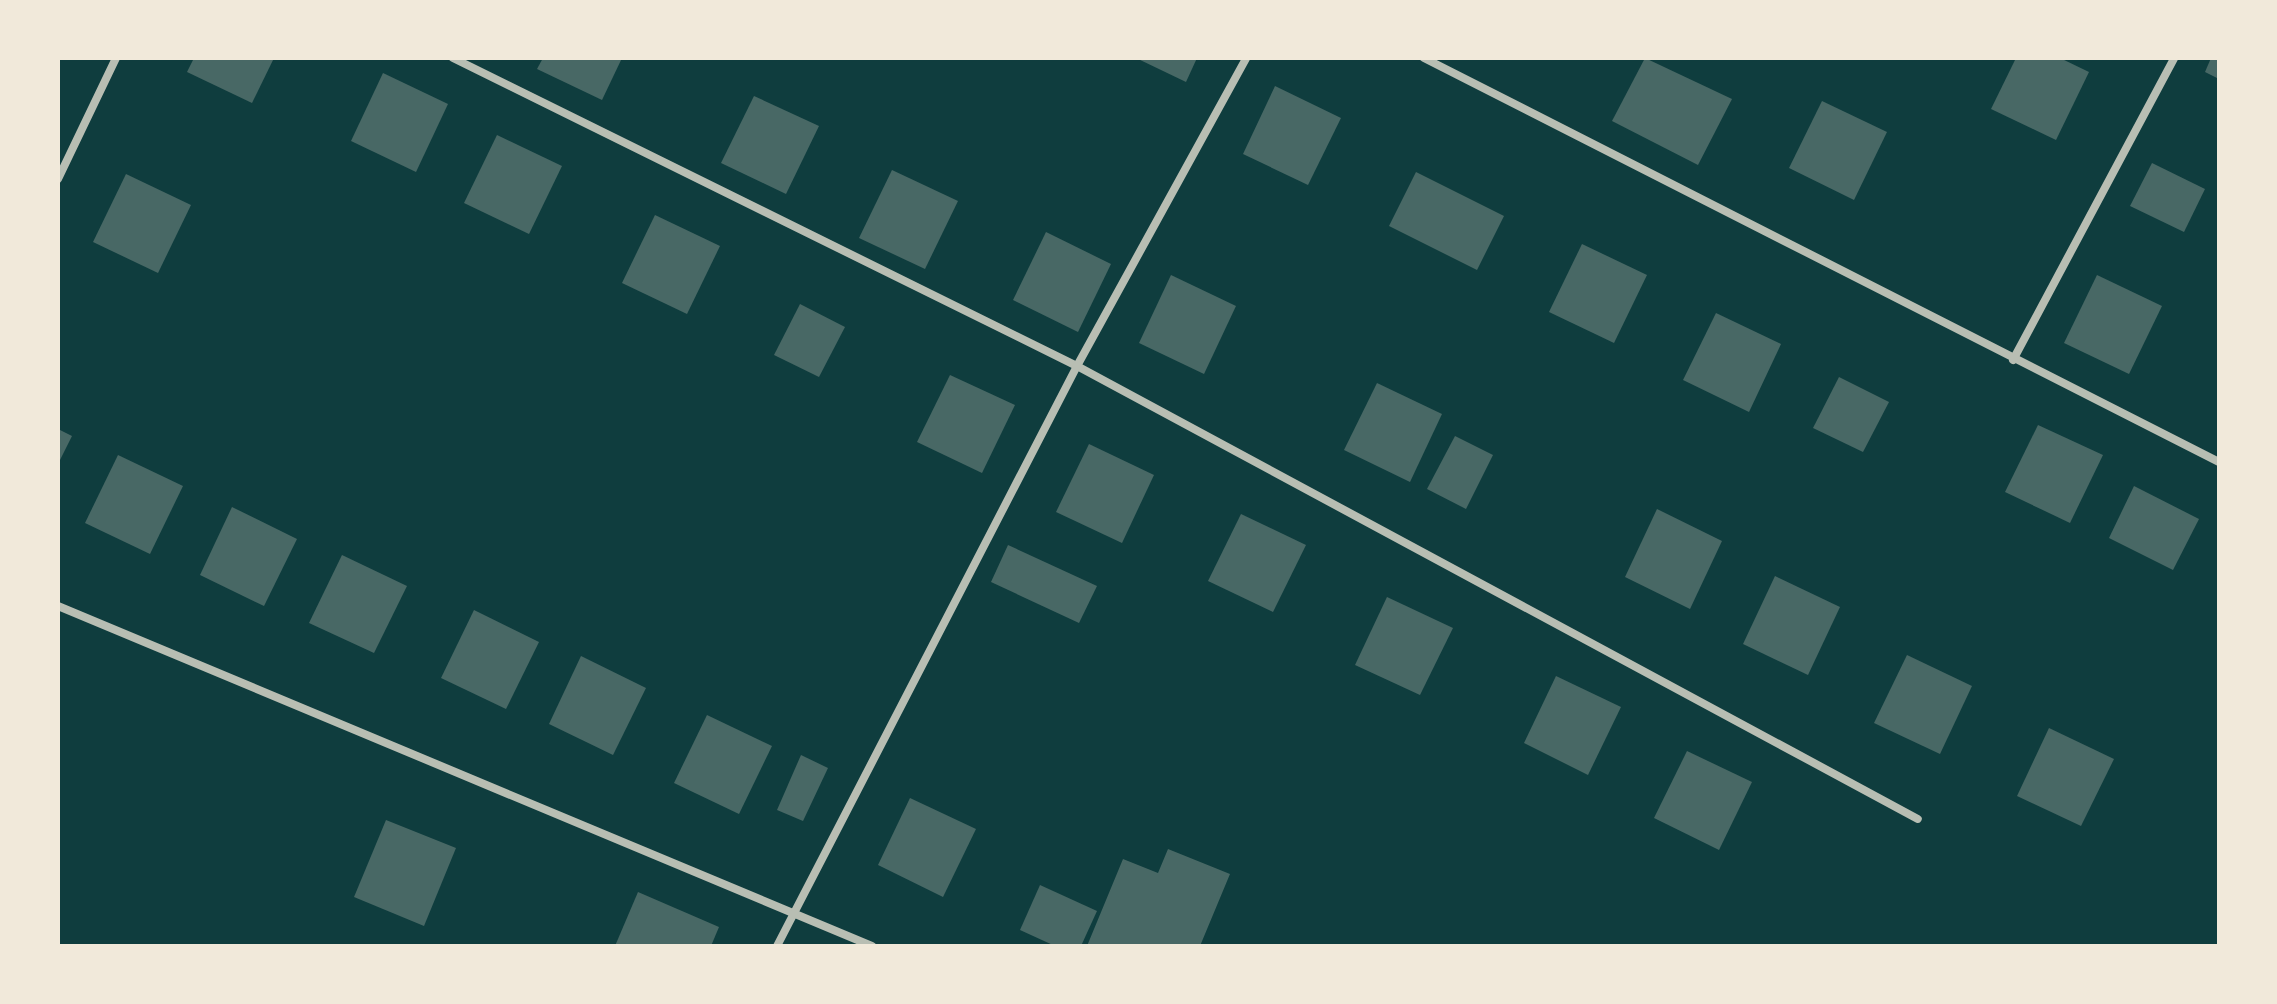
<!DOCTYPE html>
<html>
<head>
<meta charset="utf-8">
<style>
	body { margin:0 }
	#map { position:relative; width:2277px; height:1004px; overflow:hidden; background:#0f3d3e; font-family:"DM Sans",sans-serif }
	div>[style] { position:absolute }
	.building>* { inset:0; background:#486865 }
	.minor>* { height:8px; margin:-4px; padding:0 4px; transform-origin:4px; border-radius:4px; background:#b8beb3 }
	span { translate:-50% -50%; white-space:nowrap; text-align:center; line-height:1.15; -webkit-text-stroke:8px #f1e9da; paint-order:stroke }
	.frame { position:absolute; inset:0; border:60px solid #f1e9da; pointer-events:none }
</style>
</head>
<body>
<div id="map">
	<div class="building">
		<i style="clip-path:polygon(194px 58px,274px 58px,252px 103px,187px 72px)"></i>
		<i style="clip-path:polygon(543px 58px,622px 58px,602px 100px,537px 69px)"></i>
		<i style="clip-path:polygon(1136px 58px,1197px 58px,1186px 82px)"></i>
		<i style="clip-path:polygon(1645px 58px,1732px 99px,1698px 165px,1612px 121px)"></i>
		<i style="clip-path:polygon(2016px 58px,2060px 58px,2089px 72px,2056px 140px,1991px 109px)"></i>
		<i style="clip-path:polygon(2211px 58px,2219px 58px,2219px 79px,2205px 72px)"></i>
		<i style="clip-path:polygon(383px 73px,448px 104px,416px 172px,351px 141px)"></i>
		<i style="clip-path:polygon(1275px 86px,1341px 118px,1308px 185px,1243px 154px)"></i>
		<i style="clip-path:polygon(754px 96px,819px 126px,786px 194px,721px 163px)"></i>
		<i style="clip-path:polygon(1822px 101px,1887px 132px,1854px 200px,1789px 168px)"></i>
		<i style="clip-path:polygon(497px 135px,562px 166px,529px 234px,464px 203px)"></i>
		<i style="clip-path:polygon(2152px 163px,2205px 189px,2184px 232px,2130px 206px)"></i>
		<i style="clip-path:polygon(892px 170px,958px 201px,925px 269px,859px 238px)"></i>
		<i style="clip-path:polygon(1416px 172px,1504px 216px,1477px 270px,1389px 226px)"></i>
		<i style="clip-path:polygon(126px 174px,191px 205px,158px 273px,93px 242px)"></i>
		<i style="clip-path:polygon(655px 215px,720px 246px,687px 314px,622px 283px)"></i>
		<i style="clip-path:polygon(1046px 232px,1111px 264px,1078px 332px,1013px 300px)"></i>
		<i style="clip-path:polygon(1582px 244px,1647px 275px,1614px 343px,1549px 312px)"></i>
		<i style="clip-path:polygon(1171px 275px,1236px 306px,1204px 374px,1139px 343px)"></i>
		<i style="clip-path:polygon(2097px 275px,2162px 306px,2129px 374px,2064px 343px)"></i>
		<i style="clip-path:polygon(800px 304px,845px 327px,819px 377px,774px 355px)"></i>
		<i style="clip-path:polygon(1716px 313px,1781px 344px,1749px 412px,1683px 380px)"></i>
		<i style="clip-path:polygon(950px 375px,1015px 405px,982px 473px,917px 442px)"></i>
		<i style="clip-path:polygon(1839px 377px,1889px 402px,1863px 452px,1813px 428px)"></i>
		<i style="clip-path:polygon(1377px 383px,1442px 414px,1410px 482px,1344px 450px)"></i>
		<i style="clip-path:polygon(2038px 425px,2103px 455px,2070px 523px,2005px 492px)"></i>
		<i style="clip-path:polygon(58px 429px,72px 436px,58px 464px)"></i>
		<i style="clip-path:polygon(1455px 436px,1493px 455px,1466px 509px,1427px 489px)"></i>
		<i style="clip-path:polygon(1089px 444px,1154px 475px,1122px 543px,1056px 512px)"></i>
		<i style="clip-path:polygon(118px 455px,183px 486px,150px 554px,85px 523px)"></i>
		<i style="clip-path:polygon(2134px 486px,2199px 519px,2173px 570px,2109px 538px)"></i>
		<i style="clip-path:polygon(232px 507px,297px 539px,264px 606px,200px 575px)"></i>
		<i style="clip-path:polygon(1657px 509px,1722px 541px,1690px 609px,1625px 577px)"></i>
		<i style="clip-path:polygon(1241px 514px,1306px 545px,1273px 612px,1208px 581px)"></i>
		<i style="clip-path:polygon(1008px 545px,1097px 586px,1079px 623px,991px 582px)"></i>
		<i style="clip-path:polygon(342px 555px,407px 586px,374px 653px,309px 623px)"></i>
		<i style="clip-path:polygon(1775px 576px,1840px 607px,1808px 675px,1743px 644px)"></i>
		<i style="clip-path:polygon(1387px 597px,1453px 628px,1420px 695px,1355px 665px)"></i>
		<i style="clip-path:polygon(474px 610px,539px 642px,506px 709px,441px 678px)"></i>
		<i style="clip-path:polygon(1907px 655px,1972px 686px,1940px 754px,1874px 723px)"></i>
		<i style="clip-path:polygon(581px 656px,646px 688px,613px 755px,549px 724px)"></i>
		<i style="clip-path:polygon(1556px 676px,1621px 707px,1588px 775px,1524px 743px)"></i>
		<i style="clip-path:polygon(707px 715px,772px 746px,739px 814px,674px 783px)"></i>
		<i style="clip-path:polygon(2049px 728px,2114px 759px,2081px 826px,2017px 796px)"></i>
		<i style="clip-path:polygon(1687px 751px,1752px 782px,1719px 850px,1654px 818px)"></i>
		<i style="clip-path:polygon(801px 755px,828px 768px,803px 821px,777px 810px)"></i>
		<i style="clip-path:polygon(910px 798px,976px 829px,943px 897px,878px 865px)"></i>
		<i style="clip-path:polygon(386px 820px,456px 848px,424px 926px,354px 897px)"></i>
		<i style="clip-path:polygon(1168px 849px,1230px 874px,1200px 946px,1087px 946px,1123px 859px,1158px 873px)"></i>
		<i style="clip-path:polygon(1040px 885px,1097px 911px,1081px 946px,1055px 946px,1020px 930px)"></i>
		<i style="clip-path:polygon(638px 892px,719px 927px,711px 946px,615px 946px)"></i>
	</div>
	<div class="minor">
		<i style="left:453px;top:58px;width:696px;rotate:26.27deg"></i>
		<i style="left:1077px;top:366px;width:955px;rotate:28.31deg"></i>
		<i style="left:1424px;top:58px;width:892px;rotate:26.94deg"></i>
		<i style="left:58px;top:179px;width:134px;rotate:-64.4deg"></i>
		<i style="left:2013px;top:360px;width:342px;rotate:-61.9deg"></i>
		<i style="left:58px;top:606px;width:882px;rotate:22.67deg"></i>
		<i style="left:777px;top:946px;width:653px;rotate:-62.65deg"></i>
		<i style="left:1077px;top:366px;width:351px;rotate:-61.2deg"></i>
	</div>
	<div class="frame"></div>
</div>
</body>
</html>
